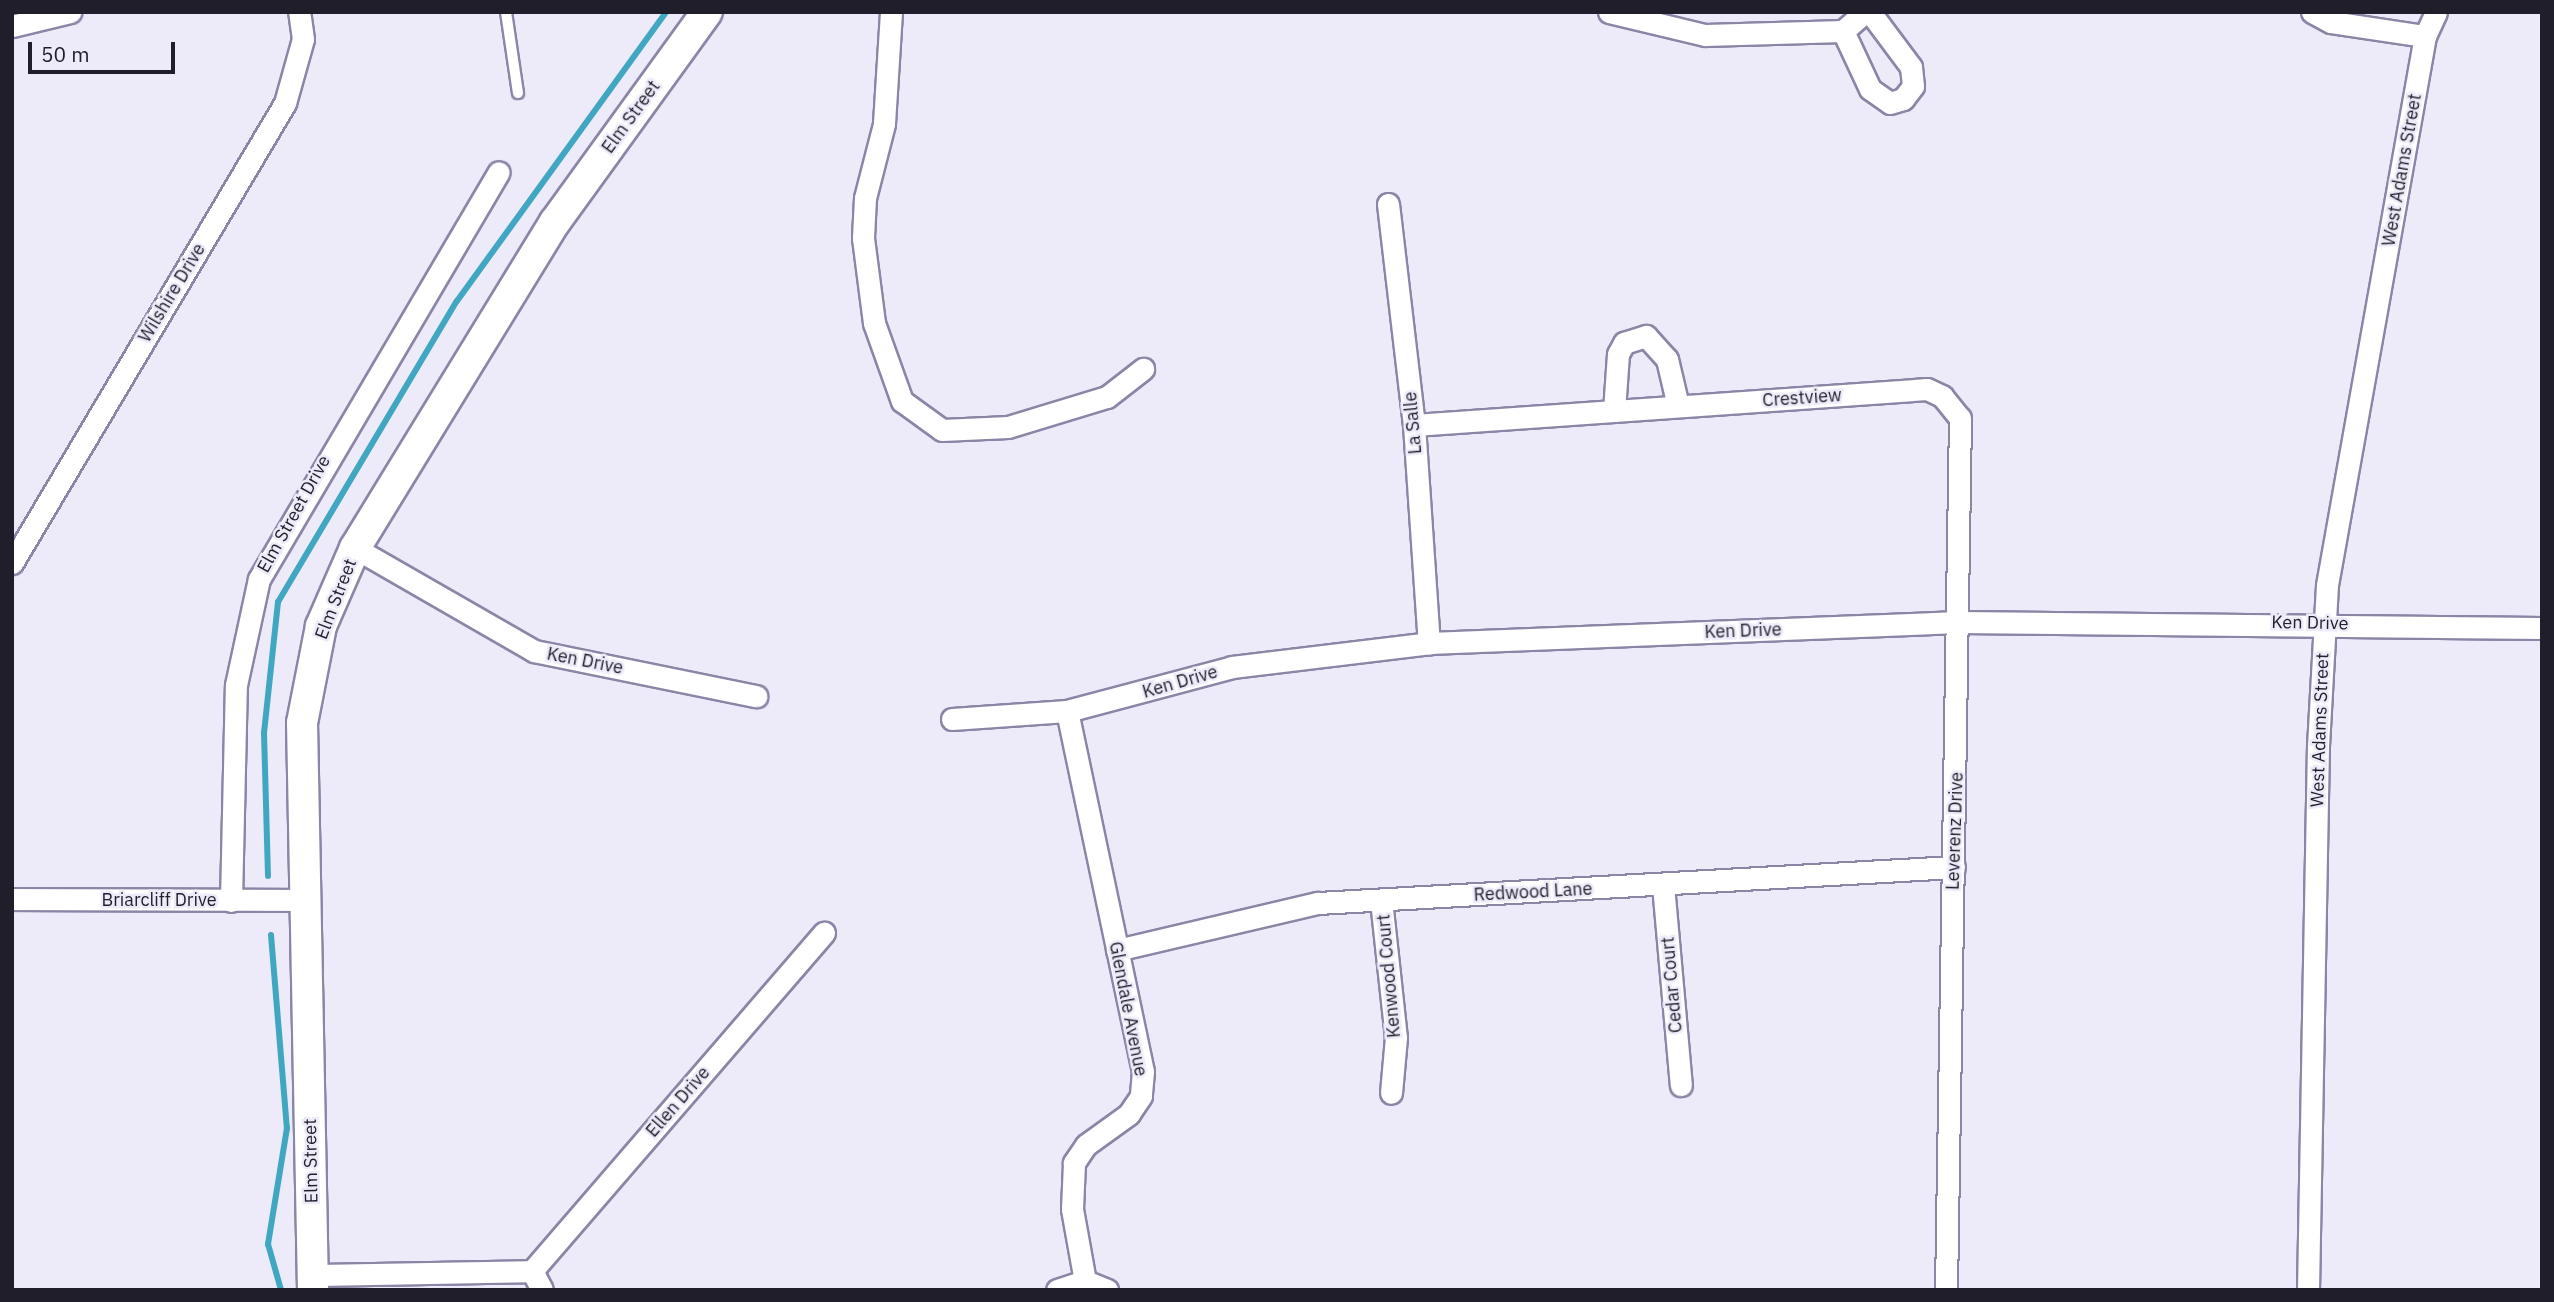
<!DOCTYPE html>
<html>
<head>
<meta charset="utf-8">
<style>
	body { margin:0 }
	#map { position:relative; width:2554px; height:1302px; overflow:hidden; background:#edebf9; font-family:"IBM Plex Sans",sans-serif }
	div>[style] { position:absolute }
	.stream>* { height:6px; margin:-3px; padding:0 3px; transform-origin:3px; border-radius:3px; background:#3fa7c1 }
	.roads { filter:drop-shadow(2px 0 #8b85a6) drop-shadow(-2px 0 #8b85a6) drop-shadow(0 2px #8b85a6) drop-shadow(0 -2px #8b85a6) }
	.service>* { height:10px; margin:-5px; padding:0 5px; transform-origin:5px; border-radius:5px; background:#fff }
	.minor>* { height:21px; margin:-10.5px; padding:0 10.5px; transform-origin:10.5px; border-radius:10.5px; background:#fff }
	.secondary>* { height:30px; margin:-15px; padding:0 15px; transform-origin:15px; border-radius:15px; background:#fff }
	span { translate:-50% -50%; white-space:nowrap; text-align:center; line-height:1.15; -webkit-text-stroke:5px #edebf9; paint-order:stroke }
	.street-label { font-size:18px; color:#201e2a }
	.frame { position:absolute; inset:0; border:14px solid #201e2a; pointer-events:none }
	.scale { position:absolute; left:28px; top:42px; width:147px; height:32px; box-sizing:border-box; border:4px solid #201e2a; border-top:0; padding-left:9px; font-size:21px; line-height:24px; white-space:nowrap; color:#201e2a; -webkit-text-stroke:5px #edebf9; paint-order:stroke }
</style>
</head>
<body>
<div id="map">
	<div class="stream">
		<i style="left:268px;top:876px;width:143px;rotate:-91.6deg"></i>
		<i style="left:264px;top:733px;width:132px;rotate:-83.9deg"></i>
		<i style="left:278px;top:602px;width:350px;rotate:-59.3deg"></i>
		<i style="left:457px;top:301px;width:357px;rotate:-54.1deg"></i>
		<i style="left:271px;top:935px;width:194px;rotate:85.3deg"></i>
		<i style="left:287px;top:1128px;width:118px;rotate:99.3deg"></i>
		<i style="left:268px;top:1244px;width:48px;rotate:74.2deg"></i>
	</div>
	<div class="roads">
		<div class="service">
			<i style="left:506px;top:12px;width:82px;rotate:81.6deg"></i>
		</div>
		<div class="minor">
			<i style="left:891px;top:12px;width:112px;rotate:93.6deg"></i>
			<i style="left:884px;top:124px;width:76px;rotate:104.4deg"></i>
			<i style="left:865px;top:198px;width:40px;rotate:92.9deg"></i>
			<i style="left:863px;top:238px;width:86px;rotate:82.6deg"></i>
			<i style="left:874px;top:323px;width:83px;rotate:70.3deg"></i>
			<i style="left:902px;top:401px;width:49px;rotate:35.9deg"></i>
			<i style="left:942px;top:430px;width:66px;rotate:-2.6deg"></i>
			<i style="left:1008px;top:427px;width:103px;rotate:-16.9deg"></i>
			<i style="left:1107px;top:397px;width:46px;rotate:-37.9deg"></i>
			<i style="left:1609px;top:12px;width:99px;rotate:13.5deg"></i>
			<i style="left:1705px;top:35px;width:138px;rotate:-1.7deg"></i>
			<i style="left:1843px;top:31px;width:29px;rotate:-41deg"></i>
			<i style="left:2312px;top:12px;width:21px;rotate:28deg"></i>
			<i style="left:2331px;top:22px;width:95px;rotate:8.5deg"></i>
			<i style="left:12px;top:26px;width:60px;rotate:-13.6deg"></i>
			<i style="left:1843px;top:31px;width:64px;rotate:65deg"></i>
			<i style="left:1870px;top:89px;width:24px;rotate:35deg"></i>
			<i style="left:1890px;top:103px;width:14px;rotate:-17deg"></i>
			<i style="left:1903px;top:99px;width:16px;rotate:-52deg"></i>
			<i style="left:1913px;top:86px;width:19px;rotate:-96deg"></i>
			<i style="left:1911px;top:67px;width:69px;rotate:-126.7deg"></i>
			<i style="left:1388px;top:204px;width:223px;rotate:83.3deg"></i>
			<i style="left:1414px;top:425px;width:219px;rotate:86.1deg"></i>
			<i style="left:1614px;top:411px;width:57px;rotate:-86deg"></i>
			<i style="left:1618px;top:354px;width:13px;rotate:-61deg"></i>
			<i style="left:1624px;top:343px;width:23px;rotate:-18deg"></i>
			<i style="left:1646px;top:336px;width:31px;rotate:48deg"></i>
			<i style="left:1667px;top:359px;width:48px;rotate:76.8deg"></i>
			<i style="left:1414px;top:425px;width:514px;rotate:-4.01deg"></i>
			<i style="left:1927px;top:389px;width:17px;rotate:25deg"></i>
			<i style="left:1942px;top:396px;width:28px;rotate:51deg"></i>
			<i style="left:1960px;top:418px;width:872px;rotate:90.92deg"></i>
			<i style="left:355px;top:548px;width:207px;rotate:29.9deg"></i>
			<i style="left:534px;top:651px;width:227px;rotate:11.5deg"></i>
			<i style="left:12px;top:563px;width:535px;rotate:-59.31deg"></i>
			<i style="left:285px;top:103px;width:66px;rotate:-74.3deg"></i>
			<i style="left:303px;top:39px;width:27px;rotate:-98deg"></i>
			<i style="left:1067px;top:711px;width:368px;rotate:78.1deg"></i>
			<i style="left:1143px;top:1071px;width:25px;rotate:95deg"></i>
			<i style="left:1141px;top:1096px;width:22px;rotate:124deg"></i>
			<i style="left:1129px;top:1114px;width:53px;rotate:144.2deg"></i>
			<i style="left:1086px;top:1145px;width:22px;rotate:124deg"></i>
			<i style="left:1074px;top:1163px;width:46px;rotate:92.5deg"></i>
			<i style="left:1072px;top:1209px;width:73px;rotate:79.8deg"></i>
			<i style="left:952px;top:719px;width:115px;rotate:-4deg"></i>
			<i style="left:1067px;top:711px;width:171px;rotate:-14.9deg"></i>
			<i style="left:1232px;top:667px;width:198px;rotate:-6.9deg"></i>
			<i style="left:1429px;top:643px;width:530px;rotate:-2.27deg"></i>
			<i style="left:1959px;top:622px;width:583px;rotate:0.59deg"></i>
			<i style="left:1663px;top:885px;width:201px;rotate:84.9deg"></i>
			<i style="left:12px;top:899px;width:294px;rotate:0.2deg"></i>
			<i style="left:1381px;top:900px;width:138px;rotate:83.8deg"></i>
			<i style="left:1396px;top:1037px;width:56px;rotate:95.1deg"></i>
			<i style="left:231px;top:901px;width:216px;rotate:-88.7deg"></i>
			<i style="left:236px;top:685px;width:108px;rotate:-77.8deg"></i>
			<i style="left:259px;top:579px;width:472px;rotate:-59.5deg"></i>
			<i style="left:1117px;top:950px;width:206px;rotate:-13.2deg"></i>
			<i style="left:1318px;top:903px;width:637px;rotate:-3.24deg"></i>
			<i style="left:532px;top:1271px;width:447px;rotate:-49.2deg"></i>
			<i style="left:532px;top:1271px;width:21px;rotate:62deg"></i>
			<i style="left:313px;top:1275px;width:219px;rotate:-1deg"></i>
			<i style="left:1057px;top:1290px;width:29px;rotate:-18deg"></i>
			<i style="left:1085px;top:1281px;width:24px;rotate:22deg"></i>
			<i style="left:2308px;top:1290px;width:544px;rotate:-88.95deg"></i>
			<i style="left:2318px;top:746px;width:161px;rotate:-86.8deg"></i>
			<i style="left:2327px;top:585px;width:558px;rotate:-79.88deg"></i>
			<i style="left:2425px;top:36px;width:26px;rotate:-65deg"></i>
		</div>
		<div class="secondary">
			<i style="left:313px;top:1290px;width:567px;rotate:-91.11deg"></i>
			<i style="left:302px;top:723px;width:99px;rotate:-78.9deg"></i>
			<i style="left:321px;top:626px;width:85px;rotate:-66.4deg"></i>
			<i style="left:355px;top:548px;width:382px;rotate:-58.5deg"></i>
			<i style="left:555px;top:222px;width:259px;rotate:-54.1deg"></i>
		</div>
	</div>
	<div class="street-label">
		<span style="left:631px;top:117px;rotate:-54deg">Elm Street</span>
		<span style="left:2402px;top:170px;rotate:-80deg">West Adams Street</span>
		<span style="left:172px;top:293px;rotate:-59deg">Wilshire Drive</span>
		<span style="left:1802px;top:398px;rotate:-4deg">Crestview</span>
		<span style="left:1413px;top:423px;rotate:-95deg">La Salle</span>
		<span style="left:294px;top:514px;rotate:-61deg">Elm Street Drive</span>
		<span style="left:336px;top:599px;rotate:-69deg">Elm Street</span>
		<span style="left:2310px;top:623px;rotate:1deg">Ken Drive</span>
		<span style="left:1743px;top:631px;rotate:-2deg">Ken Drive</span>
		<span style="left:585px;top:661px;rotate:11deg">Ken Drive</span>
		<span style="left:1180px;top:682px;rotate:-16deg">Ken Drive</span>
		<span style="left:2320px;top:730px;rotate:-88deg">West Adams Street</span>
		<span style="left:1955px;top:831px;rotate:-88deg">Leverenz Drive</span>
		<span style="left:1533px;top:892px;rotate:-3deg">Redwood Lane</span>
		<span style="left:159px;top:900px">Briarcliff Drive</span>
		<span style="left:1389px;top:976px;rotate:-95deg">Kenwood Court</span>
		<span style="left:1672px;top:985px;rotate:-95deg">Cedar Court</span>
		<span style="left:1128px;top:1009px;rotate:79deg">Glendale Avenue</span>
		<span style="left:678px;top:1102px;rotate:-49deg">Ellen Drive</span>
		<span style="left:311px;top:1161px;rotate:-91deg">Elm Street</span>
	</div>
	<div class="frame"></div>
	<div class="scale">50 m</div>
</div>
</body>
</html>
